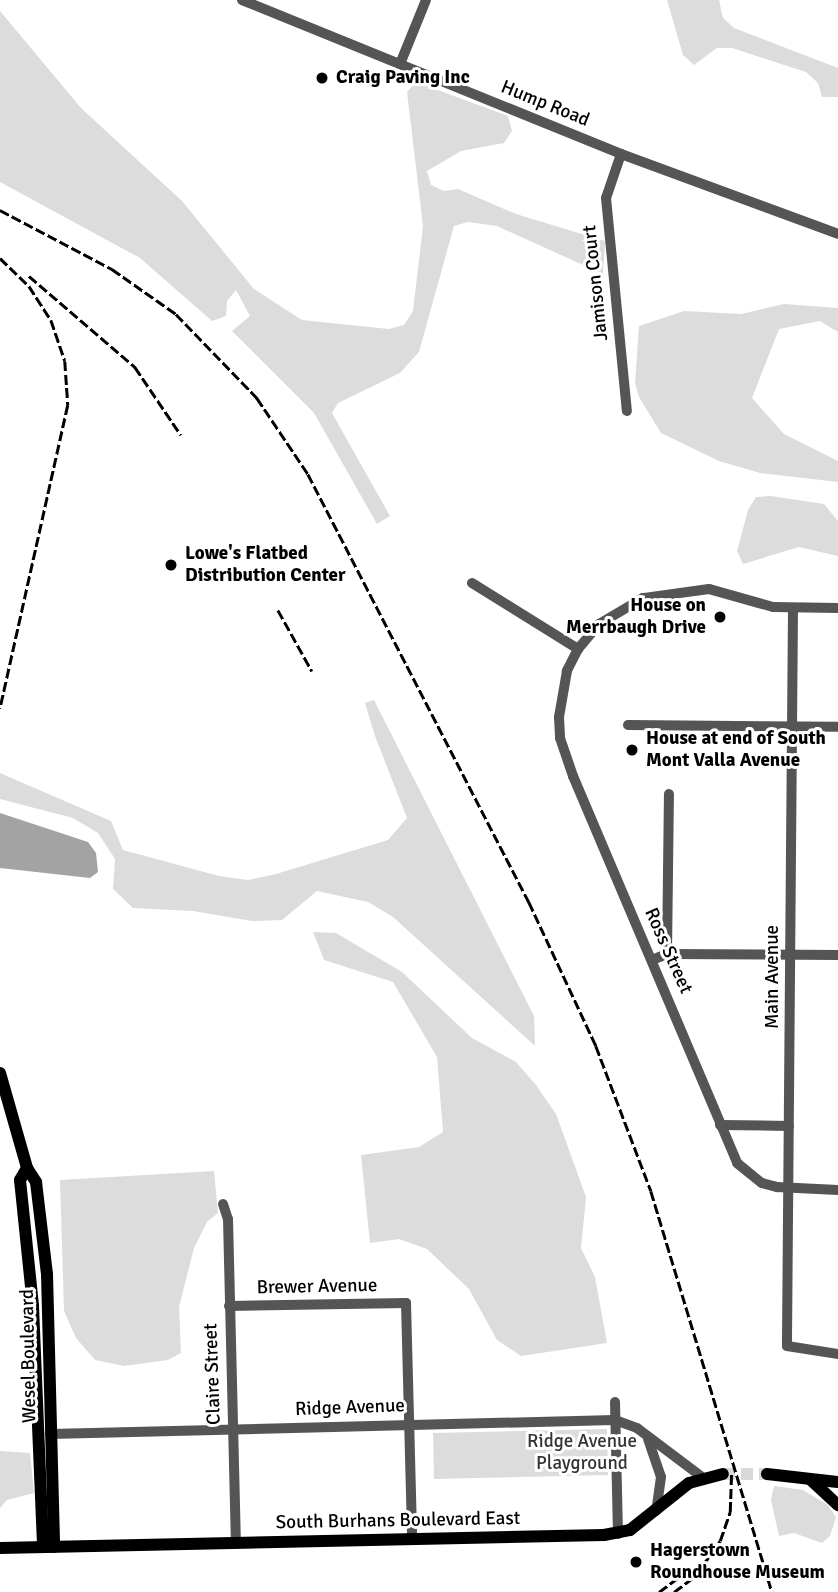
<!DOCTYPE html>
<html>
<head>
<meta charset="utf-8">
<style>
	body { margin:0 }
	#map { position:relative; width:838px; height:1592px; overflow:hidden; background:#fff; font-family:Signika,sans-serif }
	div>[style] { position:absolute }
	.green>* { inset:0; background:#dcdcdc }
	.water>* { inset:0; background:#a3a3a3 }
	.major-tunnel>* { height:12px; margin-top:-6px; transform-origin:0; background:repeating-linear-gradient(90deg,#d9d9d9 0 12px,transparent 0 18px) }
	.minor>* { height:10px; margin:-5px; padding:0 5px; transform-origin:5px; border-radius:5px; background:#555 }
	.major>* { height:12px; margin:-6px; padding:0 6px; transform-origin:6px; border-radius:6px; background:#000 }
	.rail>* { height:2.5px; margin-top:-1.25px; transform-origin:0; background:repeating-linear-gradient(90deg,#000 0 10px,transparent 0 13.5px) }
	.dots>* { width:19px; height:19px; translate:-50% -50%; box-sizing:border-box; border:4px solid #fff; border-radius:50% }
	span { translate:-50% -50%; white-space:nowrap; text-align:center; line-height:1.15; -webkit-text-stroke:6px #fff; paint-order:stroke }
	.poi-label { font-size:19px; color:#000; font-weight:700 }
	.left { translate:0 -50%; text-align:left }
	.right { translate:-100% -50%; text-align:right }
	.street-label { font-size:19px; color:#000 }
	.park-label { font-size:19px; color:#333 }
</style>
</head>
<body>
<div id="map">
	<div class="green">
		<i style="clip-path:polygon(667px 0,719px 0,723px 18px,734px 28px,838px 68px,838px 97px,822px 97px,818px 83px,806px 72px,732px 48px,717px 48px,694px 65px,683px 55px)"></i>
		<i style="clip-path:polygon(0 11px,81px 108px,182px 201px,254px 289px,302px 320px,389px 329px,404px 325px,413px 311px,423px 226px,407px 92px,416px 82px,508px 116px,512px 131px,504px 143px,461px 151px,427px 171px,431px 185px,444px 191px,458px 189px,516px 214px,605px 241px,603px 274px,497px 226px,468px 222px,454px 226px,419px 352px,400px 373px,338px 403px,332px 413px,390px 516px,377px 524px,314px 413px,232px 331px,250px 316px,236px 290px,227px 301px,226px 316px,212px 321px,140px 258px,0 182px)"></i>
		<i style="clip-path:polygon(784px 304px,838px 308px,838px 332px,820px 321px,779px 329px,752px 398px,784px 434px,838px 461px,838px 482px,760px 473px,719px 461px,661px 433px,639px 397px,635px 383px,639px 326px,684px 311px,741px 314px)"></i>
		<i style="clip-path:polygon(771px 496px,824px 504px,838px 521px,838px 556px,799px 547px,743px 564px,737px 551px,748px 510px,756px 497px)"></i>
		<i style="clip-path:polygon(374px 700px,534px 1016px,535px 1046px,393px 917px,368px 902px,317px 891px,282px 920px,252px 921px,193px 911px,133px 908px,113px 889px,115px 859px,98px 833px,73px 818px,0 799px,0 773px,111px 821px,123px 850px,219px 876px,248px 880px,276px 874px,388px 840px,407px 818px,375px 736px,365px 703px)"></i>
		<i style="clip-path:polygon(313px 932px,336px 933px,402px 972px,472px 1038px,516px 1062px,536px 1085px,556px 1114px,586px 1197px,581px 1248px,595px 1277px,607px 1343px,521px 1356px,497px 1340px,469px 1289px,427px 1249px,399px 1239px,370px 1243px,361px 1155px,419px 1147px,443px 1132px,437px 1057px,393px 982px,324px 960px)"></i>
		<i style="clip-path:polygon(214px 1171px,218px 1213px,207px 1222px,194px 1248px,179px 1307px,181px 1353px,168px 1360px,124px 1366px,95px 1360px,76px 1338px,64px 1311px,60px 1180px)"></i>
		<i style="clip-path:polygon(607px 1429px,608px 1475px,434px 1479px,433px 1433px)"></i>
		<i style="clip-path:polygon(0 1451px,30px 1453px,34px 1493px,7px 1500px,0 1508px)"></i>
		<i style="clip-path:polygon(774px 1486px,803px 1490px,828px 1505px,836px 1517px,830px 1536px,822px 1543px,794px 1533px,779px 1536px,771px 1500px)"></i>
	</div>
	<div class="water">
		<i style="clip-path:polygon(0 813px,88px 842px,96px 853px,98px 872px,90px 878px,0 868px)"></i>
	</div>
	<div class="major-tunnel">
		<i style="left:723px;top:1474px;width:44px"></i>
	</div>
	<div class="minor">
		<i style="left:242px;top:0;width:409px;rotate:22.1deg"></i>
		<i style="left:621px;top:154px;width:231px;rotate:20.2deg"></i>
		<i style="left:400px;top:64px;width:69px;rotate:-67.9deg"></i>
		<i style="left:621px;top:154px;width:46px;rotate:108.8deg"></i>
		<i style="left:606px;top:198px;width:214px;rotate:84.4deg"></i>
		<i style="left:472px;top:583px;width:125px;rotate:31.9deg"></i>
		<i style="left:793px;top:608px;width:738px;rotate:90.47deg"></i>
		<i style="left:787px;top:1346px;width:52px;rotate:8.9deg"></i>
		<i style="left:838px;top:608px;width:65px;rotate:-179.1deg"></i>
		<i style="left:773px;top:607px;width:66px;rotate:-164.3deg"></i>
		<i style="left:709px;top:589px;width:67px;rotate:172.2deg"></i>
		<i style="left:643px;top:598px;width:51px;rotate:149.4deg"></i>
		<i style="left:599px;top:624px;width:33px;rotate:130deg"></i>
		<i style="left:578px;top:649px;width:25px;rotate:117deg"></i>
		<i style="left:567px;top:671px;width:47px;rotate:99.9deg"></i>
		<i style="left:559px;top:717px;width:21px;rotate:87deg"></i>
		<i style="left:560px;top:738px;width:40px;rotate:71.1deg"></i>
		<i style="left:573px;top:776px;width:420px;rotate:67deg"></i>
		<i style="left:737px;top:1163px;width:32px;rotate:39deg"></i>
		<i style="left:762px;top:1183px;width:16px;rotate:15deg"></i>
		<i style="left:777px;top:1187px;width:61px;rotate:2.8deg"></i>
		<i style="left:628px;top:725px;width:210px;rotate:0.5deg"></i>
		<i style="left:667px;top:954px;width:160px;rotate:-89.3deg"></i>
		<i style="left:652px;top:960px;width:16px;rotate:-22deg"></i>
		<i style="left:667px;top:954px;width:171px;rotate:0.3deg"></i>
		<i style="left:720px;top:1125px;width:69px;rotate:0.8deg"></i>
		<i style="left:223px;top:1204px;width:16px;rotate:72deg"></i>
		<i style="left:228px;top:1219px;width:325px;rotate:88.6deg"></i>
		<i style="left:229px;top:1306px;width:177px;rotate:-1deg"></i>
		<i style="left:406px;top:1303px;width:237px;rotate:88.5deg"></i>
		<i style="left:615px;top:1402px;width:132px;rotate:88.7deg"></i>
		<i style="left:50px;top:1434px;width:565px;rotate:-1.42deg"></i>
		<i style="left:615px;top:1420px;width:23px;rotate:20deg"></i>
		<i style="left:637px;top:1428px;width:81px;rotate:37deg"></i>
		<i style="left:648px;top:1439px;width:40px;rotate:71.1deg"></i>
		<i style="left:661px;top:1477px;width:34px;rotate:98deg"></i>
	</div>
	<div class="major">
		<i style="left:0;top:1073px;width:99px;rotate:74.1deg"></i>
		<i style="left:27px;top:1168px;width:17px;rotate:57deg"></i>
		<i style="left:36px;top:1182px;width:93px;rotate:83.2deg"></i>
		<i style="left:47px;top:1274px;width:273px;rotate:88.5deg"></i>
		<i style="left:27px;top:1168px;width:14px;rotate:120deg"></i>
		<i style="left:20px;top:1180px;width:127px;rotate:84.1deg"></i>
		<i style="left:33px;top:1306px;width:241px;rotate:87.6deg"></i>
		<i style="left:767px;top:1474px;width:71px;rotate:6.4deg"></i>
		<i style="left:811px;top:1480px;width:37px;rotate:43deg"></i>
		<i style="left:0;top:1548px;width:604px;rotate:-1.23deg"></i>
		<i style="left:604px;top:1535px;width:26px;rotate:-11deg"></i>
		<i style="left:630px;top:1530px;width:75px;rotate:-38.5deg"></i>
		<i style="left:689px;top:1483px;width:35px;rotate:-15deg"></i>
	</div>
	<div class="rail">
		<i style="left:0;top:210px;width:127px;rotate:27.8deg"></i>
		<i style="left:112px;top:269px;width:78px;rotate:35.1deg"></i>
		<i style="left:176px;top:314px;width:117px;rotate:46deg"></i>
		<i style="left:257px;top:398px;width:92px;rotate:56.1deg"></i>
		<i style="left:308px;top:474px;width:482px;rotate:62.7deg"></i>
		<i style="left:529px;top:902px;width:159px;rotate:65deg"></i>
		<i style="left:596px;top:1046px;width:155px;rotate:69.2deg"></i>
		<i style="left:651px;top:1191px;width:419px;rotate:73.2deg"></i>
		<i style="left:0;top:258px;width:40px;rotate:44deg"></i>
		<i style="left:29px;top:286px;width:40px;rotate:57.1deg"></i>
		<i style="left:51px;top:320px;width:43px;rotate:71.1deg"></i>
		<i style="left:65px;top:361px;width:44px;rotate:86.1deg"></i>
		<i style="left:68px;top:405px;width:311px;rotate:102.6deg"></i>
		<i style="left:29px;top:276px;width:140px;rotate:40.6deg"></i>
		<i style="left:135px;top:367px;width:82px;rotate:55.9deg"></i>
		<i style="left:278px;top:610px;width:70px;rotate:60.9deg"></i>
		<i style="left:659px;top:1592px;width:26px;rotate:-37deg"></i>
		<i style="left:674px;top:1592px;width:26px;rotate:-37deg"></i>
		<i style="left:695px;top:1576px;width:43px;rotate:-54.5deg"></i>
		<i style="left:720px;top:1541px;width:31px;rotate:-71deg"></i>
		<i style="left:730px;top:1512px;width:38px;rotate:-88deg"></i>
	</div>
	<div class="dots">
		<i style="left:322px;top:78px;background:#000"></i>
		<i style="left:171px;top:565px;background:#000"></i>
		<i style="left:720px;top:617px;background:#000"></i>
		<i style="left:632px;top:750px;background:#000"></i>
		<i style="left:636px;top:1562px;background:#000"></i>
	</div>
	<div class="poi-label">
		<span class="left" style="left:336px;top:78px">Craig Paving Inc</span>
		<span class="left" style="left:185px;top:565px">Lowe's Flatbed<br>Distribution Center</span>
		<span class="right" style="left:706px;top:617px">House on<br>Merrbaugh Drive</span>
		<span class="left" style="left:646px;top:750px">House at end of South<br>Mont Valla Avenue</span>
		<span class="left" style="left:650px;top:1562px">Hagerstown<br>Roundhouse Museum</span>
	</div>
	<div class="street-label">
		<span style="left:545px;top:104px;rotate:22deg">Hump Road</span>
		<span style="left:596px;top:283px;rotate:-96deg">Jamison Court</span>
		<span style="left:668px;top:951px;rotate:66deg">Ross Street</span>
		<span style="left:773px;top:977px;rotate:-90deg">Main Avenue</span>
		<span style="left:317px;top:1287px;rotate:-1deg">Brewer Avenue</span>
		<span style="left:29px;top:1356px;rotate:-91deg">Wesel Boulevard</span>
		<span style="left:213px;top:1374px;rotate:-92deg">Claire Street</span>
		<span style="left:350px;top:1408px;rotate:-2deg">Ridge Avenue</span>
		<span style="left:398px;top:1521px;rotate:-1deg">South Burhans Boulevard East</span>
	</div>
	<div class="park-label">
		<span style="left:582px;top:1453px">Ridge Avenue<br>Playground</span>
	</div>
</div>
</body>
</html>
